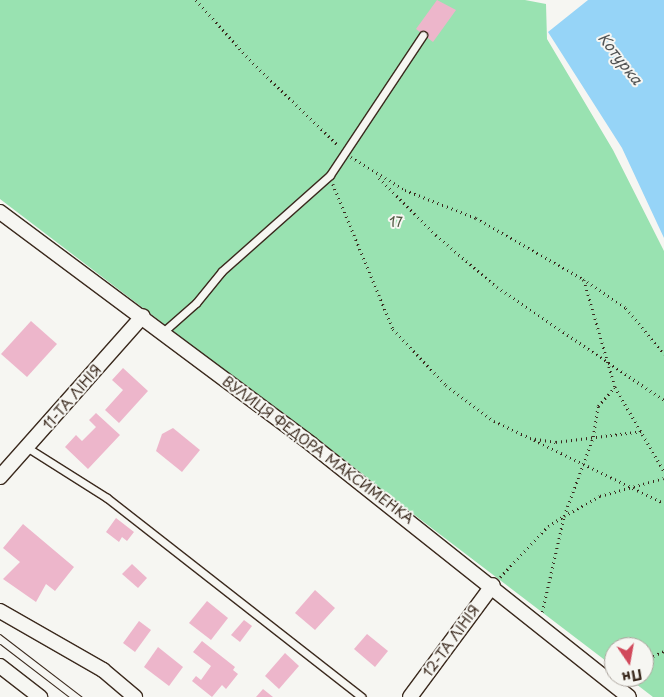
<!DOCTYPE html>
<html>
<head>
<meta charset="utf-8">
<style>
	body { margin:0 }
	#map { position:relative; width:664px; height:697px; overflow:hidden; background:#f6f6f2; font-family:"Playpen Sans",sans-serif }
	div>[style] { position:absolute }
	.green>* { inset:0; background:#99e2b1 }
	.water>* { inset:0; background:#96d4f7 }
	.building>* { inset:0; background:#edb6cb }
	.path>* { height:2.5px; margin-top:-1.25px; transform-origin:0; background:repeating-linear-gradient(90deg,#3b2a1e 0 1px,transparent 0 5px) }
	.roads { filter:drop-shadow(1px 0 #3b2a1e) drop-shadow(-1px 0 #3b2a1e) drop-shadow(0 1px #3b2a1e) drop-shadow(0 -1px #3b2a1e) }
	.lane>* { height:7px; margin:-3.5px; padding:0 3.5px; transform-origin:3.5px; border-radius:3.5px; background:#f6f6f2 }
	.street>* { height:14px; margin:-7px; padding:0 7px; transform-origin:7px; border-radius:7px; background:#f6f6f2 }
	.tram>* { height:1px; margin:-0.5px; padding:0 0.5px; transform-origin:0.5px; border-radius:0.5px; background:#3b2a1e }
	span { translate:-50% -50%; white-space:nowrap; text-align:center; line-height:1.15; -webkit-text-stroke:4px #f6f6f2; paint-order:stroke }
	.park-label { font-size:14px; color:#525843 }
	.street-label { font-size:14px; color:#3b2a1e }
	.water-label { font-size:15px; color:#525454; font-style:italic }
	.north { position:absolute; left:604px; top:637px; width:50px; height:50px; box-sizing:border-box; background:#f6f6f2; border:1px solid #aba49d; border-radius:50%; rotate:168deg; font-size:14px; font-weight:700; line-height:20px; text-align:center; color:#3b2a1e }
	.north::after { content:''; display:block; margin:auto; width:18px; height:22px; background:#d1495b; clip-path:polygon(50% 0,100% 100%,50% 72%,0 100%) }
</style>
</head>
<body>
<div id="map">
	<div class="green">
		<i style="clip-path:polygon(0 0,525px 0,546px 4px,547px 39px,613px 150px,664px 251px,664px 697px,653px 697px,627px 677px,644px 677px,644px 647px,614px 647px,614px 667px,0 199px)"></i>
	</div>
	<div class="water">
		<i style="clip-path:polygon(588px 0,664px 0,664px 238px,622px 148px,548px 32px)"></i>
	</div>
	<div class="building">
		<i style="clip-path:polygon(437px 0,456px 10px,433px 42px,416px 29px)"></i>
		<i style="clip-path:polygon(31px 321px,57px 344px,27px 377px,1px 354px)"></i>
		<i style="clip-path:polygon(123px 368px,148px 391px,119px 423px,105px 410px,123px 390px,112px 380px)"></i>
		<i style="clip-path:polygon(96px 413px,120px 435px,88px 469px,65px 447px,76px 435px,82px 441px,96px 427px,89px 420px)"></i>
		<i style="clip-path:polygon(173px 428px,200px 450px,182px 472px,156px 451px,162px 434px)"></i>
		<i style="clip-path:polygon(116px 518px,134px 532px,127px 541px,122px 537px,119px 542px,106px 532px)"></i>
		<i style="clip-path:polygon(23px 524px,74px 567px,55px 591px,46px 584px,36px 602px,3px 579px,20px 562px,3px 548px)"></i>
		<i style="clip-path:polygon(132px 564px,147px 578px,138px 588px,122px 574px)"></i>
		<i style="clip-path:polygon(315px 590px,335px 608px,315px 630px,295px 613px)"></i>
		<i style="clip-path:polygon(207px 601px,228px 618px,211px 640px,189px 623px)"></i>
		<i style="clip-path:polygon(244px 620px,252px 626px,240px 642px,231px 635px)"></i>
		<i style="clip-path:polygon(139px 621px,151px 630px,135px 652px,123px 643px)"></i>
		<i style="clip-path:polygon(367px 634px,388px 651px,375px 667px,354px 649px)"></i>
		<i style="clip-path:polygon(202px 641px,235px 667px,233px 670px,238px 674px,226px 689px,222px 685px,212px 697px,192px 681px,196px 676px,201px 680px,211px 666px,193px 652px)"></i>
		<i style="clip-path:polygon(158px 647px,183px 667px,169px 686px,144px 667px)"></i>
		<i style="clip-path:polygon(285px 653px,299px 666px,279px 689px,265px 676px)"></i>
		<i style="clip-path:polygon(263px 689px,273px 697px,256px 697px)"></i>
	</div>
	<div class="path">
		<i style="left:196px;top:0;width:85px;rotate:47.9deg"></i>
		<i style="left:253px;top:63px;width:118px;rotate:44deg"></i>
		<i style="left:351px;top:157px;width:63px;rotate:31.4deg"></i>
		<i style="left:405px;top:190px;width:76px;rotate:21.5deg"></i>
		<i style="left:476px;top:218px;width:123px;rotate:29.7deg"></i>
		<i style="left:583px;top:279px;width:52px;rotate:34deg"></i>
		<i style="left:626px;top:308px;width:60px;rotate:50.4deg"></i>
		<i style="left:379px;top:178px;width:81px;rotate:45deg"></i>
		<i style="left:436px;top:235px;width:80px;rotate:40.4deg"></i>
		<i style="left:497px;top:287px;width:202px;rotate:34.1deg"></i>
		<i style="left:333px;top:184px;width:157px;rotate:67.5deg"></i>
		<i style="left:393px;top:329px;width:77px;rotate:46.6deg"></i>
		<i style="left:446px;top:385px;width:60px;rotate:36.9deg"></i>
		<i style="left:494px;top:421px;width:40px;rotate:25deg"></i>
		<i style="left:530px;top:438px;width:26px;rotate:9deg"></i>
		<i style="left:556px;top:442px;width:88px;rotate:-7.2deg"></i>
		<i style="left:584px;top:280px;width:111px;rotate:73.8deg"></i>
		<i style="left:615px;top:387px;width:97px;rotate:59.7deg"></i>
		<i style="left:534px;top:440px;width:144px;rotate:25.9deg"></i>
		<i style="left:500px;top:577px;width:70px;rotate:-46.7deg"></i>
		<i style="left:548px;top:526px;width:19px;rotate:-32deg"></i>
		<i style="left:564px;top:516px;width:41px;rotate:-29.1deg"></i>
		<i style="left:600px;top:496px;width:66px;rotate:-15.7deg"></i>
		<i style="left:542px;top:612px;width:98px;rotate:-77.1deg"></i>
		<i style="left:564px;top:516px;width:84px;rotate:-69.8deg"></i>
		<i style="left:593px;top:437px;width:31px;rotate:-81deg"></i>
		<i style="left:598px;top:406px;width:25px;rotate:-48deg"></i>
		<i style="left:644px;top:660px;width:22px;rotate:-24deg"></i>
	</div>
	<div class="roads">
		<div class="lane">
			<i style="left:163px;top:332px;width:44px;rotate:-41.3deg"></i>
			<i style="left:196px;top:303px;width:41px;rotate:-50.9deg"></i>
			<i style="left:222px;top:271px;width:144px;rotate:-41.6deg"></i>
			<i style="left:330px;top:175px;width:168px;rotate:-56.4deg"></i>
			<i style="left:28px;top:448px;width:93px;rotate:32.3deg"></i>
			<i style="left:107px;top:498px;width:323px;rotate:38deg"></i>
		</div>
		<div class="street">
			<i style="left:0;top:212px;width:388px;rotate:36.7deg"></i>
			<i style="left:311px;top:444px;width:406px;rotate:38.5deg"></i>
			<i style="left:0;top:477px;width:215px;rotate:-48.4deg"></i>
			<i style="left:0;top:611px;width:119px;rotate:29.8deg"></i>
			<i style="left:103px;top:670px;width:42px;rotate:40.2deg"></i>
			<i style="left:0;top:666px;width:51px;rotate:37.8deg"></i>
			<i style="left:410px;top:697px;width:139px;rotate:-53.5deg"></i>
		</div>
	</div>
	<div class="tram">
		<i style="left:0;top:634px;width:103px;rotate:37.5deg"></i>
		<i style="left:0;top:644px;width:87px;rotate:37.5deg"></i>
	</div>
	<div class="park-label">
		<span style="left:396px;top:222px">17</span>
	</div>
	<div class="street-label">
		<span style="left:72px;top:397px;rotate:-49deg">11-ТА ЛІНІЯ</span>
		<span style="left:318px;top:450px;rotate:37deg">ВУЛИЦЯ ФЕДОРА МАКСИМЕНКА</span>
		<span style="left:451px;top:641px;rotate:-54deg">12-ТА ЛІНІЯ</span>
	</div>
	<div class="water-label">
		<span style="left:621px;top:58px;rotate:52deg">Котурка</span>
	</div>
	<div class="north">Пн</div>
</div>
</body>
</html>
